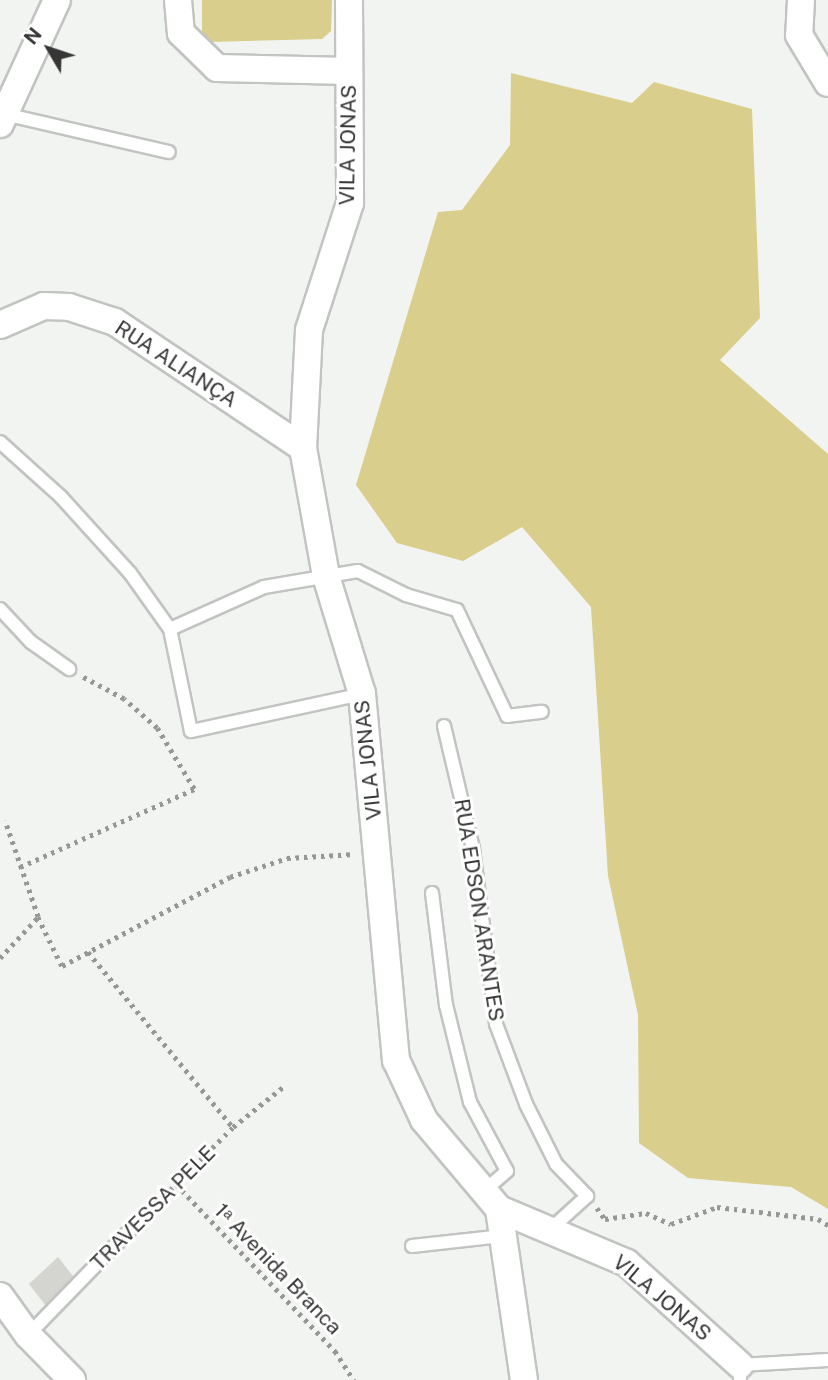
<!DOCTYPE html>
<html>
<head>
<meta charset="utf-8">
<style>
	body { margin:0 }
	#map { position:relative; width:828px; height:1380px; overflow:hidden; background:#f2f4f1; font-family:"Public Sans",sans-serif }
	div>[style] { position:absolute }
	.green>* { inset:0; background:#dace8c }
	.building>* { inset:0; background:#d4d5d1 }
	.path>* { height:4.5px; margin-top:-2.25px; transform-origin:0; background:repeating-linear-gradient(90deg,#979896 0 3.5px,transparent 0 8.5px) }
	.roads { filter:drop-shadow(2px 0 #c1c4c1) drop-shadow(-2px 0 #c1c4c1) drop-shadow(0 2px #c1c4c1) drop-shadow(0 -2px #c1c4c1) }
	.lane>* { height:12px; margin:-6px; padding:0 6px; transform-origin:6px; border-radius:6px; background:#fff }
	.street>* { height:26px; margin:-13px; padding:0 13px; transform-origin:13px; border-radius:13px; background:#fff }
	span { translate:-50% -50%; white-space:nowrap; text-align:center; line-height:1.15; -webkit-text-stroke:6px #fff; paint-order:stroke }
	.street-label { font-size:21px; color:#353635 }
	.north { position:absolute; left:14px; top:14px; width:70px; height:70px; -webkit-text-stroke:5px #fff; paint-order:stroke; rotate:309deg; font-size:19px; font-weight:700; line-height:28px; text-align:center; color:#353635 }
	.north::after { content:''; display:block; margin:auto; width:24px; height:32px; background:#353635; clip-path:polygon(50% 0,100% 100%,50% 72%,0 100%) }
</style>
</head>
<body>
<div id="map">
	<div class="green">
		<i style="clip-path:polygon(202px 0,332px 0,331px 31px,322px 39px,211px 42px,202px 34px)"></i>
		<i style="clip-path:polygon(511px 73px,632px 103px,654px 82px,752px 109px,760px 318px,720px 360px,828px 454px,828px 1209px,791px 1187px,688px 1178px,639px 1143px,638px 1015px,608px 876px,591px 607px,522px 527px,463px 561px,397px 543px,356px 485px,438px 212px,462px 210px,510px 145px)"></i>
	</div>
	<div class="building">
		<i style="clip-path:polygon(58px 1257px,76px 1280px,49px 1310px,29px 1284px)"></i>
	</div>
	<div class="path">
		<i style="left:20px;top:867px;width:191px;rotate:-24.1deg"></i>
		<i style="left:194px;top:789px;width:71px;rotate:-121.2deg"></i>
		<i style="left:157px;top:728px;width:44px;rotate:-138.7deg"></i>
		<i style="left:124px;top:699px;width:49px;rotate:-151.9deg"></i>
		<i style="left:38px;top:917px;width:55px;rotate:63.9deg"></i>
		<i style="left:62px;top:966px;width:190px;rotate:-27.9deg"></i>
		<i style="left:230px;top:877px;width:60px;rotate:-18.4deg"></i>
		<i style="left:287px;top:858px;width:68px;rotate:-3.4deg"></i>
		<i style="left:88px;top:952px;width:227px;rotate:50.4deg"></i>
		<i style="left:0;top:958px;width:56px;rotate:-47.2deg"></i>
		<i style="left:38px;top:917px;width:102px;rotate:-109deg"></i>
		<i style="left:176px;top:1184px;width:231px;rotate:46.4deg"></i>
		<i style="left:335px;top:1351px;width:35px;rotate:57deg"></i>
		<i style="left:597px;top:1208px;width:14px;rotate:54deg"></i>
		<i style="left:605px;top:1219px;width:41px;rotate:-8.3deg"></i>
		<i style="left:646px;top:1213px;width:27px;rotate:24deg"></i>
		<i style="left:671px;top:1224px;width:49px;rotate:-20.3deg"></i>
		<i style="left:717px;top:1207px;width:102px;rotate:6.8deg"></i>
		<i style="left:818px;top:1219px;width:12px;rotate:31deg"></i>
		<i style="left:146px;top:1214px;width:123px;rotate:-45deg"></i>
		<i style="left:233px;top:1127px;width:64px;rotate:-38.7deg"></i>
	</div>
	<div class="roads">
		<div class="lane">
			<i style="left:4px;top:114px;width:169px;rotate:13deg"></i>
			<i style="left:0;top:442px;width:82px;rotate:42deg"></i>
			<i style="left:61px;top:497px;width:103px;rotate:47.8deg"></i>
			<i style="left:130px;top:573px;width:69px;rotate:54.5deg"></i>
			<i style="left:170px;top:629px;width:104px;rotate:78.4deg"></i>
			<i style="left:191px;top:731px;width:175px;rotate:-12.2deg"></i>
			<i style="left:0;top:609px;width:45px;rotate:46.8deg"></i>
			<i style="left:31px;top:642px;width:47px;rotate:35.4deg"></i>
			<i style="left:170px;top:629px;width:103px;rotate:-24.1deg"></i>
			<i style="left:264px;top:587px;width:95px;rotate:-9.7deg"></i>
			<i style="left:358px;top:571px;width:54px;rotate:26.6deg"></i>
			<i style="left:406px;top:595px;width:53px;rotate:16.4deg"></i>
			<i style="left:457px;top:610px;width:117px;rotate:64.7deg"></i>
			<i style="left:507px;top:716px;width:35px;rotate:-7deg"></i>
			<i style="left:444px;top:726px;width:126px;rotate:76.7deg"></i>
			<i style="left:473px;top:849px;width:177px;rotate:82.5deg"></i>
			<i style="left:496px;top:1024px;width:85px;rotate:69.4deg"></i>
			<i style="left:526px;top:1104px;width:67px;rotate:63.4deg"></i>
			<i style="left:556px;top:1164px;width:45px;rotate:45.9deg"></i>
			<i style="left:587px;top:1196px;width:47px;rotate:137.6deg"></i>
			<i style="left:432px;top:893px;width:113px;rotate:82.9deg"></i>
			<i style="left:446px;top:1005px;width:100px;rotate:76.1deg"></i>
			<i style="left:470px;top:1102px;width:78px;rotate:61.8deg"></i>
			<i style="left:507px;top:1171px;width:32px;rotate:139deg"></i>
			<i style="left:412px;top:1246px;width:92px;rotate:-6.3deg"></i>
			<i style="left:28px;top:1335px;width:155px;rotate:-45.8deg"></i>
			<i style="left:740px;top:1380px;width:15px;rotate:-90deg"></i>
			<i style="left:740px;top:1365px;width:88px;rotate:-3.3deg"></i>
		</div>
		<div class="street">
			<i style="left:178px;top:0;width:33px;rotate:85deg"></i>
			<i style="left:181px;top:33px;width:50px;rotate:44.2deg"></i>
			<i style="left:217px;top:68px;width:132px;rotate:1.3deg"></i>
			<i style="left:349px;top:0;width:203px;rotate:89.7deg"></i>
			<i style="left:350px;top:203px;width:133px;rotate:107.9deg"></i>
			<i style="left:309px;top:330px;width:118px;rotate:92.9deg"></i>
			<i style="left:303px;top:448px;width:130px;rotate:79.8deg"></i>
			<i style="left:326px;top:576px;width:123px;rotate:73deg"></i>
			<i style="left:362px;top:694px;width:368px;rotate:84.7deg"></i>
			<i style="left:396px;top:1060px;width:66px;rotate:65deg"></i>
			<i style="left:424px;top:1120px;width:116px;rotate:49.9deg"></i>
			<i style="left:499px;top:1209px;width:139px;rotate:22.9deg"></i>
			<i style="left:627px;top:1263px;width:152px;rotate:42.1deg"></i>
			<i style="left:801px;top:0;width:35px;rotate:93deg"></i>
			<i style="left:799px;top:35px;width:56px;rotate:58.9deg"></i>
			<i style="left:0;top:124px;width:136px;rotate:-65.3deg"></i>
			<i style="left:0;top:325px;width:48px;rotate:-23.4deg"></i>
			<i style="left:44px;top:306px;width:25px;rotate:2deg"></i>
			<i style="left:69px;top:307px;width:48px;rotate:18.1deg"></i>
			<i style="left:115px;top:322px;width:226px;rotate:33.8deg"></i>
			<i style="left:499px;top:1209px;width:173px;rotate:81.7deg"></i>
			<i style="left:0;top:1296px;width:48px;rotate:54.3deg"></i>
			<i style="left:28px;top:1335px;width:63px;rotate:45.6deg"></i>
		</div>
	</div>
	<div class="street-label">
		<span style="left:348px;top:145px;rotate:-89deg">VILA JONAS</span>
		<span style="left:176px;top:364px;rotate:33deg">RUA ALIANÇA</span>
		<span style="left:368px;top:760px;rotate:-96deg">VILA JONAS</span>
		<span style="left:479px;top:910px;rotate:81deg">RUA EDSON ARANTES</span>
		<span style="left:153px;top:1208px;rotate:-45deg">TRAVESSA PELE</span>
		<span style="left:278px;top:1269px;rotate:46deg">1ᵃ Avenida Branca</span>
		<span style="left:662px;top:1298px;rotate:40deg">VILA JONAS</span>
	</div>
	<div class="north">N</div>
</div>
</body>
</html>
